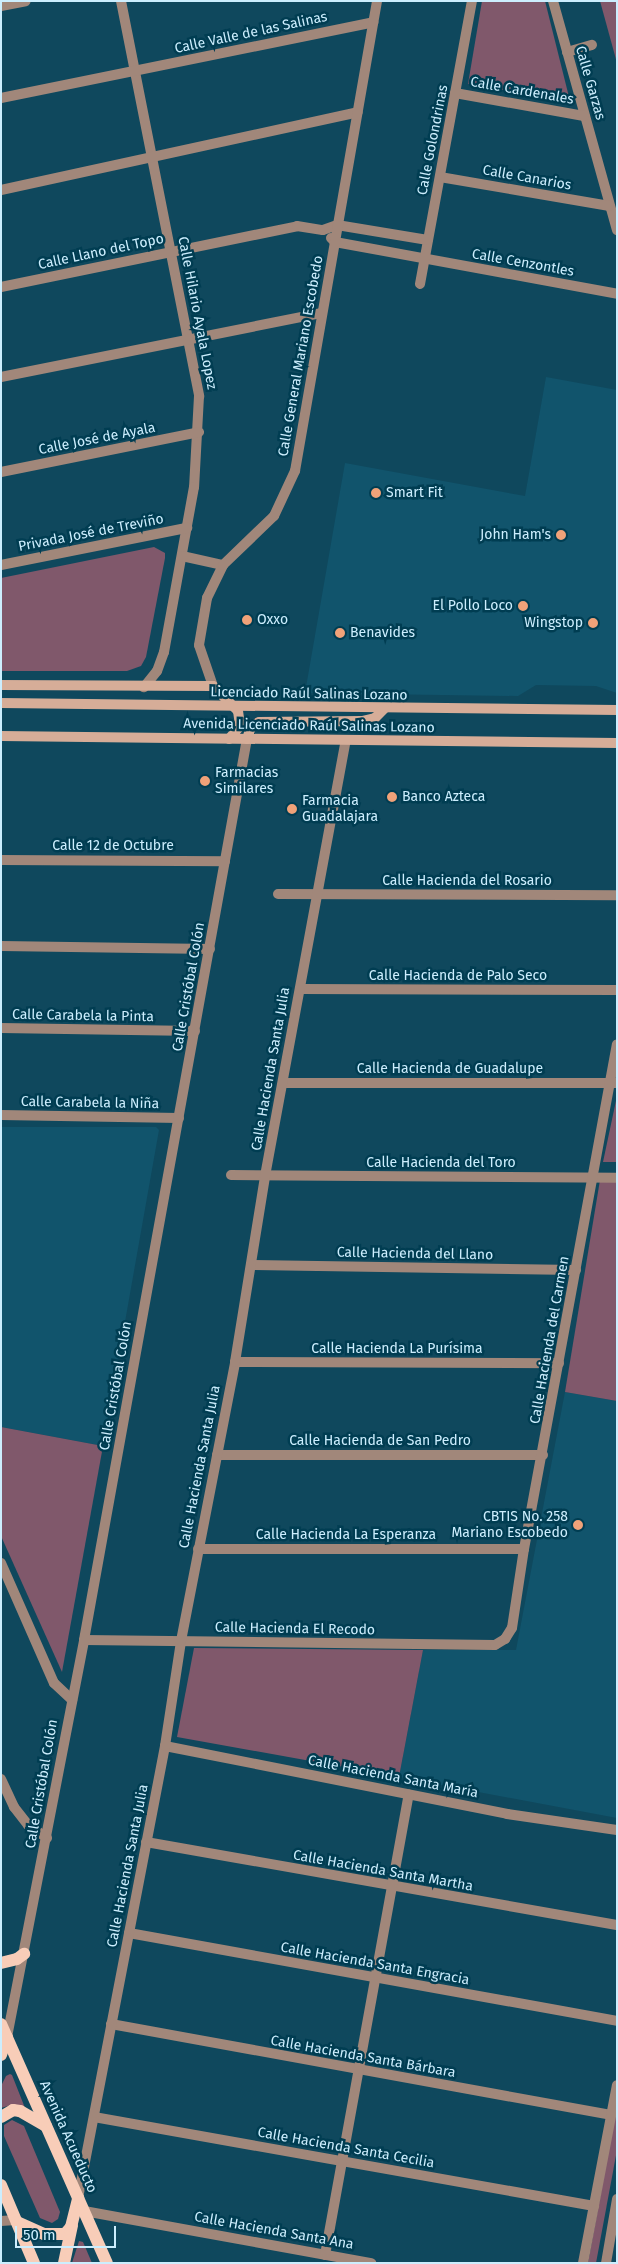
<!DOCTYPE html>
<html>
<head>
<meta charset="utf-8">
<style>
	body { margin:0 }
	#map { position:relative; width:618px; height:2264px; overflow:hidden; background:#0f485d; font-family:"Fira Sans",sans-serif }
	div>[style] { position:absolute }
	.built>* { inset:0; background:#11546c }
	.green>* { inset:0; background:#80586b }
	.minor>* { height:10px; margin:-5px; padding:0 5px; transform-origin:5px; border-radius:5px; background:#a1877a }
	.tertiary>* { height:10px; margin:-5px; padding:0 5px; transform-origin:5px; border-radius:5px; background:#a1877a }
	.secondary>* { height:10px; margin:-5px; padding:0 5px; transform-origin:5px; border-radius:5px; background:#d6ad98 }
	.primary>* { height:12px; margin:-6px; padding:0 6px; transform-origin:6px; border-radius:6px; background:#f8cdb8 }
	.dots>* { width:14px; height:14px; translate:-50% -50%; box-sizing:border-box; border:2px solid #003d52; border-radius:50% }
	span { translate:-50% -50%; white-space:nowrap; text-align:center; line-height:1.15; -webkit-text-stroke:5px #003d52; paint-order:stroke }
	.street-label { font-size:14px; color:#cceefe }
	.poi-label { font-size:14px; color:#cceefe }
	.left { translate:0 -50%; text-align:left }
	.right { translate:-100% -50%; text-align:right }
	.frame { position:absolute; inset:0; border:2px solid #cceefe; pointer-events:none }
	.scale { position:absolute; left:15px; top:2226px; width:101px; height:22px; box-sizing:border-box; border:2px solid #cceefe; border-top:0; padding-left:6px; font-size:15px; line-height:18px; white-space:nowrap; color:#cceefe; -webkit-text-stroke:4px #003d52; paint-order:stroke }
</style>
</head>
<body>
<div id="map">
	<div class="built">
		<i style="clip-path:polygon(546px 377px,617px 390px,617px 693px,596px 686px,536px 685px,518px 696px,305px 693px,345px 463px,525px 496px)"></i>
		<i style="clip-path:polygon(1px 1127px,156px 1127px,159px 1130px,103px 1446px,1px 1427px)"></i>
		<i style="clip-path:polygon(565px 1392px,617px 1401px,617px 1818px,399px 1777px,423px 1650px,516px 1650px)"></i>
	</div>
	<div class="green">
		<i style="clip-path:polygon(482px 1px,545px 1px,569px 97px,567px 101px,468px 84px)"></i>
		<i style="clip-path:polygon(600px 1px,617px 1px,617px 63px)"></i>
		<i style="clip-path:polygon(154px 547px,165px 553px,165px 558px,146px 657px,141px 666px,127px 671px,1px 671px,1px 578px)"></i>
		<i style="clip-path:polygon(617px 1096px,617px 1162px,603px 1162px)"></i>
		<i style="clip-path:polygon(600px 1180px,617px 1181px,617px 1401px,565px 1392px)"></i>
		<i style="clip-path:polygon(1px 1427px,103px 1446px,62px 1672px,1px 1536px)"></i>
		<i style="clip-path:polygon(194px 1648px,423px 1650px,399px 1777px,177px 1737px)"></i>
		<i style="clip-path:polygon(10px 2074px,12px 2075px,25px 2108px,11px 2105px,1px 2108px,1px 2086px,6px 2076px)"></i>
		<i style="clip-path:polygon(617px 2105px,617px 2150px,596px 2263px,588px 2263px)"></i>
		<i style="clip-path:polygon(12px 2120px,24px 2126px,60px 2212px,58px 2219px,52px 2223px,40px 2218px,4px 2136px,4px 2125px)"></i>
		<i style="clip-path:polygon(79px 2241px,83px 2242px,92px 2263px,72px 2263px)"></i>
	</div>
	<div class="minor">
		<i style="left:121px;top:1px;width:403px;rotate:78.8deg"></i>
		<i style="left:199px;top:396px;width:91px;rotate:93.1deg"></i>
		<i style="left:194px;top:487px;width:168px;rotate:100.3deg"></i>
		<i style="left:164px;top:652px;width:20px;rotate:110deg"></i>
		<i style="left:157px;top:671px;width:21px;rotate:129deg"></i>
		<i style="left:553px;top:1px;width:238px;rotate:74.4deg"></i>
		<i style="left:1px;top:6px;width:25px;rotate:-11deg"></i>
		<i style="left:567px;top:52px;width:26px;rotate:-16deg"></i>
		<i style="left:455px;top:93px;width:131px;rotate:10.1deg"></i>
		<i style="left:1px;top:98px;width:380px;rotate:-11.5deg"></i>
		<i style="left:440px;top:177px;width:172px;rotate:9.7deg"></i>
		<i style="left:1px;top:190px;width:365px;rotate:-12.3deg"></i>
		<i style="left:331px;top:238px;width:6px;rotate:45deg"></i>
		<i style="left:335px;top:242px;width:287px;rotate:10.4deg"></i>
		<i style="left:420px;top:284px;width:288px;rotate:-79.6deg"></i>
		<i style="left:1px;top:287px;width:302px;rotate:-11.6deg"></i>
		<i style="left:297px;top:226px;width:26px;rotate:9deg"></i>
		<i style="left:323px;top:230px;width:15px;rotate:-20deg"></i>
		<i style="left:337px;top:225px;width:92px;rotate:9.4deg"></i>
		<i style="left:1px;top:377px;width:326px;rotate:-11.3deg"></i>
		<i style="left:1px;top:472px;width:202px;rotate:-11.4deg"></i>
		<i style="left:182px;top:556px;width:42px;rotate:12.4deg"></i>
		<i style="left:1px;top:565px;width:190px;rotate:-11.3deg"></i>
		<i style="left:213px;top:686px;width:43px;rotate:-108.9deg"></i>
		<i style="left:199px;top:645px;width:48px;rotate:-80.3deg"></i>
		<i style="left:207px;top:598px;width:37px;rotate:-64deg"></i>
		<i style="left:223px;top:565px;width:71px;rotate:-43.9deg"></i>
		<i style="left:274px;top:516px;width:50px;rotate:-65deg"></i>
		<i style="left:295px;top:471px;width:477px;rotate:-80.1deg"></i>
		<i style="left:1px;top:860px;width:224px;rotate:0.3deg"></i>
		<i style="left:278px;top:894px;width:339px;rotate:0.2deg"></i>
		<i style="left:1px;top:946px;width:209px;rotate:0.8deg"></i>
		<i style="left:300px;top:989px;width:317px;rotate:0.2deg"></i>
		<i style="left:1px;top:1028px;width:194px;rotate:0.9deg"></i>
		<i style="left:283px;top:1083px;width:334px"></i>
		<i style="left:1px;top:1115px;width:178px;rotate:1deg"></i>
		<i style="left:231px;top:1175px;width:386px;rotate:0.4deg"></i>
		<i style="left:252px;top:1265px;width:324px;rotate:0.9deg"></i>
		<i style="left:235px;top:1362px;width:324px;rotate:0.2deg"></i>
		<i style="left:217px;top:1455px;width:326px"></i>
		<i style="left:198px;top:1549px;width:326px"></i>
		<i style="left:1px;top:1563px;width:131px;rotate:66.2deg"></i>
		<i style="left:54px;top:1683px;width:25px;rotate:43deg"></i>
		<i style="left:84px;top:1640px;width:411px;rotate:0.7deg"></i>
		<i style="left:495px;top:1645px;width:12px;rotate:-31deg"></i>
		<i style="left:505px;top:1639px;width:13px;rotate:-58deg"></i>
		<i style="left:512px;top:1628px;width:80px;rotate:-81.4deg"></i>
		<i style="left:524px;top:1549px;width:513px;rotate:-79.57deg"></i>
		<i style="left:165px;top:1746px;width:349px;rotate:11.2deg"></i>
		<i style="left:507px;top:1814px;width:111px;rotate:8.3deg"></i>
		<i style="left:1px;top:1779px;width:31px;rotate:65deg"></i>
		<i style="left:14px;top:1807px;width:23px;rotate:52deg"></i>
		<i style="left:28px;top:1825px;width:23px;rotate:34deg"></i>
		<i style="left:146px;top:1842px;width:478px;rotate:10deg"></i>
		<i style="left:129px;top:1933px;width:496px;rotate:10.2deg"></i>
		<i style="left:111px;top:2024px;width:508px;rotate:10.31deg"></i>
		<i style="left:7px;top:2037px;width:404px;rotate:-79deg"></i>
		<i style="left:84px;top:1640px;width:916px;rotate:-79.75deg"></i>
		<i style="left:94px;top:2117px;width:508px;rotate:10.09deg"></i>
		<i style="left:78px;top:2198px;width:460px;rotate:-79.1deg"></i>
		<i style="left:165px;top:1746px;width:106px;rotate:-81.3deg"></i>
		<i style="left:181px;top:1641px;width:284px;rotate:-79deg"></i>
		<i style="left:235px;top:1362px;width:188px;rotate:-80.8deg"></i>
		<i style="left:265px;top:1176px;width:442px;rotate:-79.5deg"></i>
		<i style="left:84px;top:2211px;width:292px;rotate:10.3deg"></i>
		<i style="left:1px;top:2221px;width:15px;rotate:-4deg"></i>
		<i style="left:325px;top:2255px;width:468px;rotate:-79.7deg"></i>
	</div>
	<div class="tertiary">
		<i style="left:583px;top:2263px;width:181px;rotate:-79.2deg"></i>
		<i style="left:606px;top:2263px;width:65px;rotate:-80.2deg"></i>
	</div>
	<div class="secondary">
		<i style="left:1px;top:685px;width:212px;rotate:0.3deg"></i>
		<i style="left:213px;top:686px;width:35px;rotate:45deg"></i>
		<i style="left:238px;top:711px;width:15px;rotate:82deg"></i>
		<i style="left:240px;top:726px;width:17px;rotate:130deg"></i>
		<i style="left:1px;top:703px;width:616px;rotate:0.65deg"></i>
		<i style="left:1px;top:736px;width:616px;rotate:0.65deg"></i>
		<i style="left:247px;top:739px;width:13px;rotate:-72deg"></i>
		<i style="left:251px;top:727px;width:9px;rotate:-32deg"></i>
		<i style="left:259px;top:722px;width:103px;rotate:-0.6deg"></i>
		<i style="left:362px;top:721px;width:13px;rotate:-13deg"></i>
		<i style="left:375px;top:718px;width:13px;rotate:-45deg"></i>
	</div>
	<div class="primary">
		<i style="left:1px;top:1963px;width:16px;rotate:-14deg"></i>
		<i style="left:17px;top:1959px;width:9px;rotate:-36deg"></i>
		<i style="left:1px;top:2024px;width:261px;rotate:66.1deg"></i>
		<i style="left:1px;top:2055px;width:19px;rotate:-72deg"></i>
		<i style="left:1px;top:2117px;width:14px;rotate:-30deg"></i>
		<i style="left:13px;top:2110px;width:7px;rotate:8deg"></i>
		<i style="left:20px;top:2111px;width:30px;rotate:30deg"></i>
		<i style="left:1px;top:2185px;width:85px;rotate:67.1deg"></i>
		<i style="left:17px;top:2222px;width:30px;rotate:24deg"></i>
		<i style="left:44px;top:2234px;width:21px"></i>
		<i style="left:65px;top:2234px;width:9px;rotate:-49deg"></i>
		<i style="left:71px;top:2227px;width:30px;rotate:-76deg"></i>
		<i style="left:64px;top:2263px;width:38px;rotate:-78deg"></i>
	</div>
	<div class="dots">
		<i style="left:376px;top:493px;background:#f0a279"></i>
		<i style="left:561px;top:535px;background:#f0a279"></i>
		<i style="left:523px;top:606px;background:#f0a279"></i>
		<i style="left:247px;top:620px;background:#f0a279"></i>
		<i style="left:593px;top:623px;background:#f0a279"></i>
		<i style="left:340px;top:633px;background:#f0a279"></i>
		<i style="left:205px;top:781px;background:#f0a279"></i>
		<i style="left:392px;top:797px;background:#f0a279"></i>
		<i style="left:292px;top:809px;background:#f0a279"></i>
		<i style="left:578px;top:1525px;background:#f0a279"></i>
	</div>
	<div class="street-label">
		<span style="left:251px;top:33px;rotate:-12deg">Calle Valle de las Salinas</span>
		<span style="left:590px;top:83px;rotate:74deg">Calle Garzas</span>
		<span style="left:522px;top:91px;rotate:10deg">Calle Cardenales</span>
		<span style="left:433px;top:140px;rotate:-79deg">Calle Golondrinas</span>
		<span style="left:527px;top:178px;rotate:10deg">Calle Canarios</span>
		<span style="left:101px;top:252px;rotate:-12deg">Calle Llano del Topo</span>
		<span style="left:523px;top:263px;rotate:10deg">Calle Cenzontles</span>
		<span style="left:197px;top:313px;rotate:79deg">Calle Hilario Ayala Lopez</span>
		<span style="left:301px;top:356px;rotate:-80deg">Calle General Mariano Escobedo</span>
		<span style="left:97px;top:439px;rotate:-11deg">Calle José de Ayala</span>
		<span style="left:91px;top:533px;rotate:-11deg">Privada José de Treviño</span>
		<span style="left:309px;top:694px;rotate:1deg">Licenciado Raúl Salinas Lozano</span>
		<span style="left:309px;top:726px;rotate:1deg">Avenida Licenciado Raúl Salinas Lozano</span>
		<span style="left:113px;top:846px">Calle 12 de Octubre</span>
		<span style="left:467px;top:881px">Calle Hacienda del Rosario</span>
		<span style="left:458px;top:976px">Calle Hacienda de Palo Seco</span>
		<span style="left:189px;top:987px;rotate:-80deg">Calle Cristóbal Colón</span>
		<span style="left:83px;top:1016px;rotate:1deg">Calle Carabela la Pinta</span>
		<span style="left:271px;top:1069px;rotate:-80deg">Calle Hacienda Santa Julia</span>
		<span style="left:450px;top:1069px">Calle Hacienda de Guadalupe</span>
		<span style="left:90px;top:1103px;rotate:1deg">Calle Carabela la Niña</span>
		<span style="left:441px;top:1163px">Calle Hacienda del Toro</span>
		<span style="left:415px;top:1254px;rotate:1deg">Calle Hacienda del Llano</span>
		<span style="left:550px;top:1340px;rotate:-80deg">Calle Hacienda del Carmen</span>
		<span style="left:397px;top:1349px">Calle Hacienda La Purísima</span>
		<span style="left:116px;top:1386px;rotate:-80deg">Calle Cristóbal Colón</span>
		<span style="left:380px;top:1441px">Calle Hacienda de San Pedro</span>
		<span style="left:200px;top:1467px;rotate:-79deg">Calle Hacienda Santa Julia</span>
		<span style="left:346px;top:1535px">Calle Hacienda La Esperanza</span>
		<span style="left:295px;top:1629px;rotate:1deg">Calle Hacienda El Recodo</span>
		<span style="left:393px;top:1777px;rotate:11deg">Calle Hacienda Santa María</span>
		<span style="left:42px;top:1784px;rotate:-80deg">Calle Cristóbal Colón</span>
		<span style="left:128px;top:1866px;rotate:-79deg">Calle Hacienda Santa Julia</span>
		<span style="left:383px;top:1871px;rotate:10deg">Calle Hacienda Santa Martha</span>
		<span style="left:375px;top:1964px;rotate:10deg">Calle Hacienda Santa Engracia</span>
		<span style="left:363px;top:2057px;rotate:10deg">Calle Hacienda Santa Bárbara</span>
		<span style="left:68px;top:2137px;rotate:66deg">Avenida Acueducto</span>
		<span style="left:346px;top:2148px;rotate:10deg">Calle Hacienda Santa Cecilia</span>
		<span style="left:274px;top:2231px;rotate:10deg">Calle Hacienda Santa Ana</span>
	</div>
	<div class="poi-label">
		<span class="left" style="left:386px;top:493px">Smart Fit</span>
		<span class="right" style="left:551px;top:535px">John Ham's</span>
		<span class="right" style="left:513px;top:606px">El Pollo Loco</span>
		<span class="left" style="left:257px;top:620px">Oxxo</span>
		<span class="right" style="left:583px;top:623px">Wingstop</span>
		<span class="left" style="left:350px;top:633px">Benavides</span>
		<span class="left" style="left:215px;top:781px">Farmacias<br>Similares</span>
		<span class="left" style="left:402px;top:797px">Banco Azteca</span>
		<span class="left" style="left:302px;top:809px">Farmacia<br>Guadalajara</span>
		<span class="right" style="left:568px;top:1525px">CBTIS No. 258<br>Mariano Escobedo</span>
	</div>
	<div class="frame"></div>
	<div class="scale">50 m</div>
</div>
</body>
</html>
